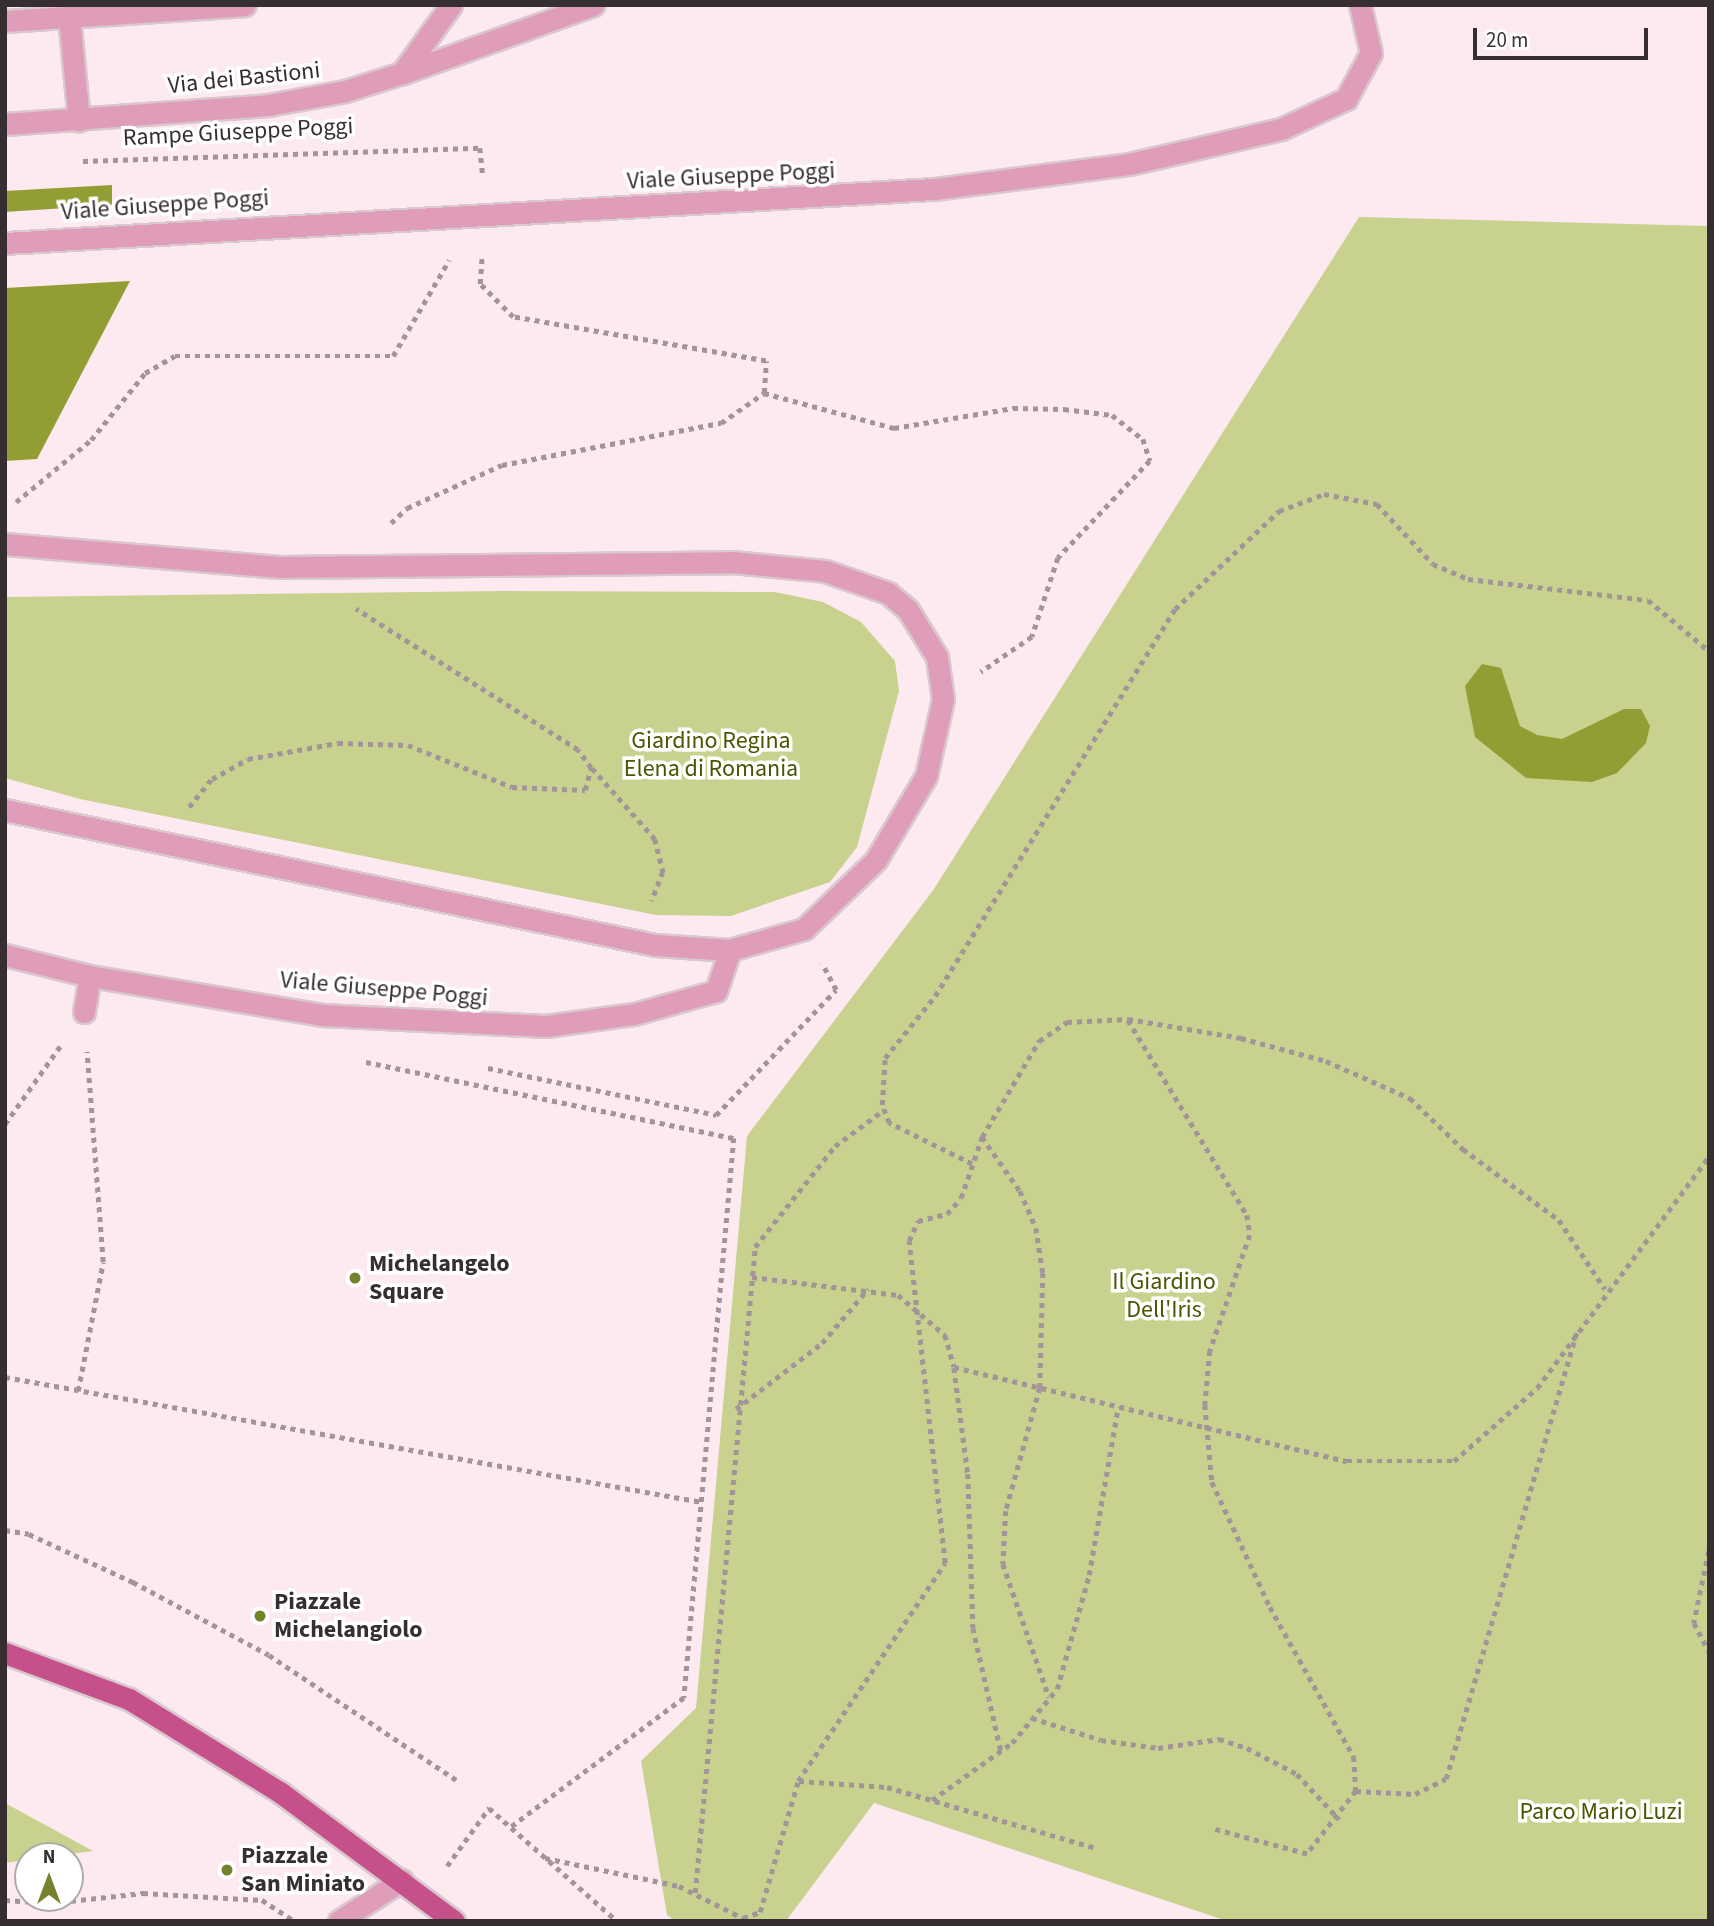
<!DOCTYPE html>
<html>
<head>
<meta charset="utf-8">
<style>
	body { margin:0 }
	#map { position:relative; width:1714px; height:1926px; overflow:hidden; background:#fdeaf1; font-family:"Source Sans 3",sans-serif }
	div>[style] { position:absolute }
	.green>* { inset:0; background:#c8d28e }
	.water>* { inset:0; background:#929e33 }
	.path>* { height:4.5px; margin-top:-2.25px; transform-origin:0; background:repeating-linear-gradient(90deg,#a29499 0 5px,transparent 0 10px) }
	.roads { filter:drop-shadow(2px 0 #d9c8ce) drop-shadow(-2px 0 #d9c8ce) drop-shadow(0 2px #d9c8ce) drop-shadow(0 -2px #d9c8ce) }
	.lane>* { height:21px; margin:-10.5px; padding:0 10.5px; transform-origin:10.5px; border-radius:10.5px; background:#df9db9 }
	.street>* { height:21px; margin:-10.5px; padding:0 10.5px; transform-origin:10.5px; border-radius:10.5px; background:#df9db9 }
	.primary>* { height:21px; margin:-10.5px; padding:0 10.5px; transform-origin:10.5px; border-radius:10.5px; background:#c6508a }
	.dots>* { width:19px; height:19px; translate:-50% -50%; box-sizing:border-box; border:4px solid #fff; border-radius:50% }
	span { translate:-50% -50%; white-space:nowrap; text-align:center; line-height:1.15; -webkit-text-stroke:7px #fff; paint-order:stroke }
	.street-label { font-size:24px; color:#372e31 }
	.park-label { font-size:24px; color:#4d5503 }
	.poi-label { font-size:24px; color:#372e31; font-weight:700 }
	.left { translate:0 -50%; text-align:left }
	.frame { position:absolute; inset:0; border:7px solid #372e31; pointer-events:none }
	.north { position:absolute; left:14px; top:1842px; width:70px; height:70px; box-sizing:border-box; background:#fff; border:2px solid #afabad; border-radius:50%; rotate:0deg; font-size:19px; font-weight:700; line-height:28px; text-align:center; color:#372e31 }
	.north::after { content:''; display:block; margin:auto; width:24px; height:32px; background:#78822e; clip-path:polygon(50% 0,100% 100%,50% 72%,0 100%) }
	.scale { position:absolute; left:1473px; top:28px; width:175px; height:32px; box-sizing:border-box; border:4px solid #372e31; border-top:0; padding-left:9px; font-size:21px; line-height:24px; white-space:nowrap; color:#372e31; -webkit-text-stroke:5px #fff; paint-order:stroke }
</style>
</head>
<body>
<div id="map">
	<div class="green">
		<i style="clip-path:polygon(1359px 217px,1709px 226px,1709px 1921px,1227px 1921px,874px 1803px,786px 1921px,675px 1921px,667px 1915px,641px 1761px,696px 1708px,747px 1136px,934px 889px)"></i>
		<i style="clip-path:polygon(501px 591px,775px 592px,823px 602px,861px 622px,895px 661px,899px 691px,857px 847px,830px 882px,731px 916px,656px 915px,80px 799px,5px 778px,5px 597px)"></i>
		<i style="clip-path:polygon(5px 1803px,93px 1851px,5px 1863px)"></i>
	</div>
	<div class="water">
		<i style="clip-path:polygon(112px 185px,112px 205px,5px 212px,5px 191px)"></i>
		<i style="clip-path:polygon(130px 281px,37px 459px,5px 461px,5px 288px)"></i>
		<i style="clip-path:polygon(1482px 664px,1501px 668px,1520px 726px,1537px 735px,1562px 739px,1624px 709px,1641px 709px,1650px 726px,1646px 743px,1617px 773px,1592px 782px,1526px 778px,1475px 737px,1465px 686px)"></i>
	</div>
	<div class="path">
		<i style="left:83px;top:161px;width:397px;rotate:-1.9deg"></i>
		<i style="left:480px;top:148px;width:27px;rotate:84deg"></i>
		<i style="left:764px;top:393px;width:135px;rotate:15.1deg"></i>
		<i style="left:894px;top:428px;width:121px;rotate:-9.5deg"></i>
		<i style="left:1013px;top:408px;width:51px;rotate:1.1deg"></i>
		<i style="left:1064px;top:409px;width:48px;rotate:7.1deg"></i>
		<i style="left:1112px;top:415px;width:39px;rotate:38deg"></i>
		<i style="left:1143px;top:439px;width:23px;rotate:72deg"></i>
		<i style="left:1150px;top:461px;width:134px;rotate:133.5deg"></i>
		<i style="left:1058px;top:558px;width:83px;rotate:108.2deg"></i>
		<i style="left:1032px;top:637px;width:62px;rotate:145.5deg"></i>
		<i style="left:16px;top:502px;width:97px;rotate:-39.6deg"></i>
		<i style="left:91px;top:440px;width:86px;rotate:-51.1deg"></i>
		<i style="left:145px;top:373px;width:34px;rotate:-30deg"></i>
		<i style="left:175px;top:356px;width:218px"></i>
		<i style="left:393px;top:356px;width:111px;rotate:-59.7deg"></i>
		<i style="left:391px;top:523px;width:22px;rotate:-43deg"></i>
		<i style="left:407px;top:508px;width:104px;rotate:-24.4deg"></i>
		<i style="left:502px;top:465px;width:223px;rotate:-10.9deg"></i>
		<i style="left:721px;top:423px;width:52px;rotate:-34.9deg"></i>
		<i style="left:764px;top:393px;width:32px;rotate:-86deg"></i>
		<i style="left:766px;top:361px;width:257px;rotate:-170.1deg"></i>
		<i style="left:513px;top:317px;width:47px;rotate:-135deg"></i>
		<i style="left:480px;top:284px;width:27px;rotate:-86deg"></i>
		<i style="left:592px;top:768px;width:95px;rotate:48.4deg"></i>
		<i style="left:655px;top:839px;width:34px;rotate:76deg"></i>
		<i style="left:663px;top:872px;width:31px;rotate:111deg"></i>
		<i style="left:189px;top:807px;width:36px;rotate:-51deg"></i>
		<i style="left:212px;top:779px;width:41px;rotate:-29.1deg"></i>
		<i style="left:248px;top:759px;width:91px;rotate:-10.1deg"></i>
		<i style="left:338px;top:743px;width:70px;rotate:1.6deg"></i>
		<i style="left:408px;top:745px;width:112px;rotate:22deg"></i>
		<i style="left:512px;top:787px;width:73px;rotate:2.4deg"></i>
		<i style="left:585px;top:790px;width:23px;rotate:-75deg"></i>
		<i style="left:591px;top:768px;width:22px;rotate:-126deg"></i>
		<i style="left:578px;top:750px;width:263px;rotate:-147.6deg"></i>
		<i style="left:1128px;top:1020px;width:228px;rotate:58.6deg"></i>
		<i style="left:1247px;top:1215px;width:20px;rotate:81deg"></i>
		<i style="left:1250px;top:1235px;width:123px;rotate:109deg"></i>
		<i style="left:1210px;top:1351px;width:54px;rotate:95.3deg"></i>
		<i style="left:1205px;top:1405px;width:77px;rotate:84.8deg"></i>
		<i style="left:1212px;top:1482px;width:138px;rotate:65.1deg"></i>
		<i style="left:1270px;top:1607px;width:172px;rotate:60.8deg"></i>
		<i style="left:1354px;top:1757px;width:34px;rotate:87deg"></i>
		<i style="left:1356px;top:1791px;width:80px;rotate:127.9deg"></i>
		<i style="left:1307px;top:1854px;width:96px;rotate:-165deg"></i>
		<i style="left:366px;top:1062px;width:376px;rotate:11.7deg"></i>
		<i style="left:734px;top:1138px;width:562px;rotate:95.1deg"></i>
		<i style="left:684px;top:1698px;width:216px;rotate:143.3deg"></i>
		<i style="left:488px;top:1068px;width:233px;rotate:11.6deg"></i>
		<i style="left:716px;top:1115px;width:173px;rotate:-46.2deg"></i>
		<i style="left:836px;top:990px;width:30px;rotate:-118deg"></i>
		<i style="left:5px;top:1124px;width:97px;rotate:-54.7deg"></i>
		<i style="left:982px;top:1137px;width:66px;rotate:54.9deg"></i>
		<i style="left:1020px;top:1191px;width:40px;rotate:66.6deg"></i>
		<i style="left:1036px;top:1228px;width:46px;rotate:81.2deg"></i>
		<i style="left:1043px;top:1273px;width:115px;rotate:91.5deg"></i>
		<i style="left:1040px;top:1388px;width:128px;rotate:105.5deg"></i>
		<i style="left:1006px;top:1511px;width:53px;rotate:93.2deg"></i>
		<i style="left:1003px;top:1564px;width:141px;rotate:70.9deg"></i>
		<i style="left:972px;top:1164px;width:93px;rotate:-153.7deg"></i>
		<i style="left:889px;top:1123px;width:19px;rotate:-111deg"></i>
		<i style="left:882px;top:1105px;width:47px;rotate:-86.3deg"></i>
		<i style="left:885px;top:1058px;width:80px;rotate:-51.1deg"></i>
		<i style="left:935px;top:996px;width:455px;rotate:-58.2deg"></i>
		<i style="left:1175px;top:609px;width:143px;rotate:-43.3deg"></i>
		<i style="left:1279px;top:511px;width:48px;rotate:-20.7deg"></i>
		<i style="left:1324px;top:494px;width:54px;rotate:10.7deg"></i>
		<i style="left:1377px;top:504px;width:82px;rotate:47deg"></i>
		<i style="left:1433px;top:564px;width:38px;rotate:23deg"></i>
		<i style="left:1468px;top:579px;width:181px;rotate:6.7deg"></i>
		<i style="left:1648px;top:600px;width:80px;rotate:39.9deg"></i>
		<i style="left:752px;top:1277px;width:147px;rotate:7deg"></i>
		<i style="left:898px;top:1295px;width:62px;rotate:40.4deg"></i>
		<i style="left:945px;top:1335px;width:33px;rotate:74deg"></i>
		<i style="left:954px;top:1367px;width:404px;rotate:13.5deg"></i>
		<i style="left:1347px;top:1461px;width:107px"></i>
		<i style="left:1454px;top:1461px;width:111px;rotate:-41.3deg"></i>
		<i style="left:1537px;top:1388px;width:289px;rotate:-53.4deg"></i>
		<i style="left:954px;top:1368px;width:107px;rotate:82.5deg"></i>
		<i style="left:968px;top:1474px;width:154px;rotate:88.1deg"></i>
		<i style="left:973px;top:1628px;width:126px;rotate:77.2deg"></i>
		<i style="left:5px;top:1377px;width:708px;rotate:10.17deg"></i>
		<i style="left:78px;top:1391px;width:131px;rotate:-79deg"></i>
		<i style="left:103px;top:1262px;width:211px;rotate:-94.4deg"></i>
		<i style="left:736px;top:1409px;width:108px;rotate:-37.5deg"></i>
		<i style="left:822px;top:1343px;width:71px;rotate:-49.6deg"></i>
		<i style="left:5px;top:1530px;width:24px;rotate:9deg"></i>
		<i style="left:29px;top:1534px;width:115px;rotate:24.8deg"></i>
		<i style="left:133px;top:1582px;width:154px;rotate:28.2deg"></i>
		<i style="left:269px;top:1655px;width:227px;rotate:33.7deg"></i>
		<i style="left:1709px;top:1551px;width:74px;rotate:101.8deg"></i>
		<i style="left:1694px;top:1623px;width:32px;rotate:62deg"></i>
		<i style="left:1032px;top:1718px;width:72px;rotate:17.7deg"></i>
		<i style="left:1101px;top:1740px;width:58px;rotate:8deg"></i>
		<i style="left:1158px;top:1748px;width:62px;rotate:-8.4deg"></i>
		<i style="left:1219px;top:1739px;width:29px;rotate:18deg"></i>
		<i style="left:1247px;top:1748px;width:56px;rotate:27.5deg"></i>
		<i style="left:1297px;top:1774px;width:62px;rotate:47deg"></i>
		<i style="left:799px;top:1781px;width:88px;rotate:3.9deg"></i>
		<i style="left:887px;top:1787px;width:217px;rotate:16.3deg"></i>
		<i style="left:1356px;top:1791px;width:59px;rotate:2.9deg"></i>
		<i style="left:1415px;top:1794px;width:34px;rotate:-26deg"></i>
		<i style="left:1446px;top:1779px;width:465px;rotate:-73.7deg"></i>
		<i style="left:932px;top:1800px;width:98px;rotate:-35.5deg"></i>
		<i style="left:1012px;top:1743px;width:70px;rotate:-50.2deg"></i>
		<i style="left:1057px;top:1689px;width:118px;rotate:-74.3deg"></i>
		<i style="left:1089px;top:1575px;width:170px;rotate:-80.2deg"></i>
		<i style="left:545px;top:1858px;width:137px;rotate:11.8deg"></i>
		<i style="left:679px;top:1886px;width:72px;rotate:26.6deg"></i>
		<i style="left:743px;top:1918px;width:18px;rotate:-19deg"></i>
		<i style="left:760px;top:1912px;width:136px;rotate:-73.8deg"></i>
		<i style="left:798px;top:1781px;width:263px;rotate:-56deg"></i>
		<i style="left:945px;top:1563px;width:324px;rotate:-96.4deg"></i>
		<i style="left:909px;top:1241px;width:22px;rotate:-66deg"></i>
		<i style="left:918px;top:1221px;width:30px;rotate:-14deg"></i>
		<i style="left:947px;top:1214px;width:21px;rotate:-49deg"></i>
		<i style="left:961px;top:1198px;width:65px;rotate:-71deg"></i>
		<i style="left:982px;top:1137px;width:112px;rotate:-59.3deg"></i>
		<i style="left:1039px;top:1041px;width:34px;rotate:-34deg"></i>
		<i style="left:1067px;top:1022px;width:61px;rotate:-2.8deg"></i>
		<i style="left:1128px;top:1019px;width:115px;rotate:9.5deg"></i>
		<i style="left:1241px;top:1038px;width:88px;rotate:15.1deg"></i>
		<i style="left:1326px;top:1061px;width:92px;rotate:23.8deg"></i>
		<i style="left:1410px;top:1098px;width:74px;rotate:43.9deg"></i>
		<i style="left:1463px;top:1149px;width:119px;rotate:36.5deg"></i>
		<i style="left:1559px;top:1220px;width:83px;rotate:56.3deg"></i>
		<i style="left:447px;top:1866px;width:72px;rotate:-54.1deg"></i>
		<i style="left:489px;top:1808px;width:171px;rotate:41.4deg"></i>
		<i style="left:695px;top:1893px;width:649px;rotate:-84.69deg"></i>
		<i style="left:755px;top:1247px;width:129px;rotate:-51.6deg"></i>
		<i style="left:835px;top:1146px;width:61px;rotate:-36.3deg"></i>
		<i style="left:5px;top:1900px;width:46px;rotate:3.7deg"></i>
		<i style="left:51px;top:1903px;width:93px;rotate:-6.2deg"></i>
		<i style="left:143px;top:1893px;width:119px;rotate:3.4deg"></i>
		<i style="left:262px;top:1900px;width:38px;rotate:33deg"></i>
	</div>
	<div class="roads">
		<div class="lane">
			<i style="left:339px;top:1921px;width:75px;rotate:-33.1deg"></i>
		</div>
		<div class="street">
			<i style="left:69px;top:17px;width:104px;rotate:84.5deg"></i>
			<i style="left:5px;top:21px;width:240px;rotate:-3.8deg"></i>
			<i style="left:403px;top:73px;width:202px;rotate:-19.7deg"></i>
			<i style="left:5px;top:124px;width:264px;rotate:-4.1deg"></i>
			<i style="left:268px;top:105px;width:78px;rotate:-10.3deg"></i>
			<i style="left:345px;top:91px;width:60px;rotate:-17.5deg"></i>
			<i style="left:402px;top:73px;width:84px;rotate:-54.2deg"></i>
			<i style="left:5px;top:243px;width:931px;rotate:-3.33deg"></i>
			<i style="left:934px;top:189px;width:197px;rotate:-7.3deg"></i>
			<i style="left:1129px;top:164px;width:156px;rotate:-13deg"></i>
			<i style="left:1281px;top:129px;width:72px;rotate:-24.8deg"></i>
			<i style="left:1346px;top:99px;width:52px;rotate:-61.5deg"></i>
			<i style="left:1371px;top:53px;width:49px;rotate:-102.9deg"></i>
			<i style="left:5px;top:544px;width:275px;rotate:4.8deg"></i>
			<i style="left:279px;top:567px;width:453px;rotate:-0.6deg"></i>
			<i style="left:732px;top:562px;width:93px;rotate:5.5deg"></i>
			<i style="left:825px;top:571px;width:67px;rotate:19.2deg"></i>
			<i style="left:888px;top:593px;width:26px;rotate:40deg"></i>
			<i style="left:908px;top:610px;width:55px;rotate:58.3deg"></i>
			<i style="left:937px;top:657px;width:42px;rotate:81.9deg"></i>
			<i style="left:943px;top:699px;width:79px;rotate:102.4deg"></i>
			<i style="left:926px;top:776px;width:98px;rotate:120.8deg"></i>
			<i style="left:876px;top:860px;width:100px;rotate:136.2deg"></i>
			<i style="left:804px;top:929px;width:77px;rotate:164.2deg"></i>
			<i style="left:730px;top:950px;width:75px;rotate:-176.2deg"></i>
			<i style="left:655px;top:945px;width:664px;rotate:-168.27deg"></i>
			<i style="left:5px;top:955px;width:88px;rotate:13.9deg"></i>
			<i style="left:90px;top:976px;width:235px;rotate:9.5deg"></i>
			<i style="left:322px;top:1015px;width:224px;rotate:2.8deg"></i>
			<i style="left:546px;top:1026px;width:89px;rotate:-7.8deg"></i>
			<i style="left:634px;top:1014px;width:85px;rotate:-15.7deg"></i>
			<i style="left:716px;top:991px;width:43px;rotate:-71.1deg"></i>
			<i style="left:84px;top:1012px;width:36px;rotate:-81deg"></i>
		</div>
		<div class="primary">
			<i style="left:5px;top:1653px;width:132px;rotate:20.4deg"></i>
			<i style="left:129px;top:1699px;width:179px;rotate:31.7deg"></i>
			<i style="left:281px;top:1793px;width:215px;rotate:36.5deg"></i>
		</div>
	</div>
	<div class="dots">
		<i style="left:355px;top:1278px;background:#78822e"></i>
		<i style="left:260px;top:1616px;background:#78822e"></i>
		<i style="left:227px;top:1870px;background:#78822e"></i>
	</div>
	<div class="street-label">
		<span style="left:244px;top:78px;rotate:-6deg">Via dei Bastioni</span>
		<span style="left:238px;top:132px;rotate:-3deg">Rampe Giuseppe Poggi</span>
		<span style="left:731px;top:176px;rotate:-3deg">Viale Giuseppe Poggi</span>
		<span style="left:165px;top:205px;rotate:-4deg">Viale Giuseppe Poggi</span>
		<span style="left:384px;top:989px;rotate:5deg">Viale Giuseppe Poggi</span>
	</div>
	<div class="park-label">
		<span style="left:711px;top:755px">Giardino Regina<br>Elena di Romania</span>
		<span style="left:1164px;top:1296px">Il Giardino<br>Dell'Iris</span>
		<span style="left:1601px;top:1812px">Parco Mario Luzi</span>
	</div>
	<div class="poi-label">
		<span class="left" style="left:369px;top:1278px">Michelangelo<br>Square</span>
		<span class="left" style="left:274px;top:1616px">Piazzale<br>Michelangiolo</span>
		<span class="left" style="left:241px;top:1870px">Piazzale<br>San Miniato</span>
	</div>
	<div class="frame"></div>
	<div class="north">N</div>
	<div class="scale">20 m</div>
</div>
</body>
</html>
